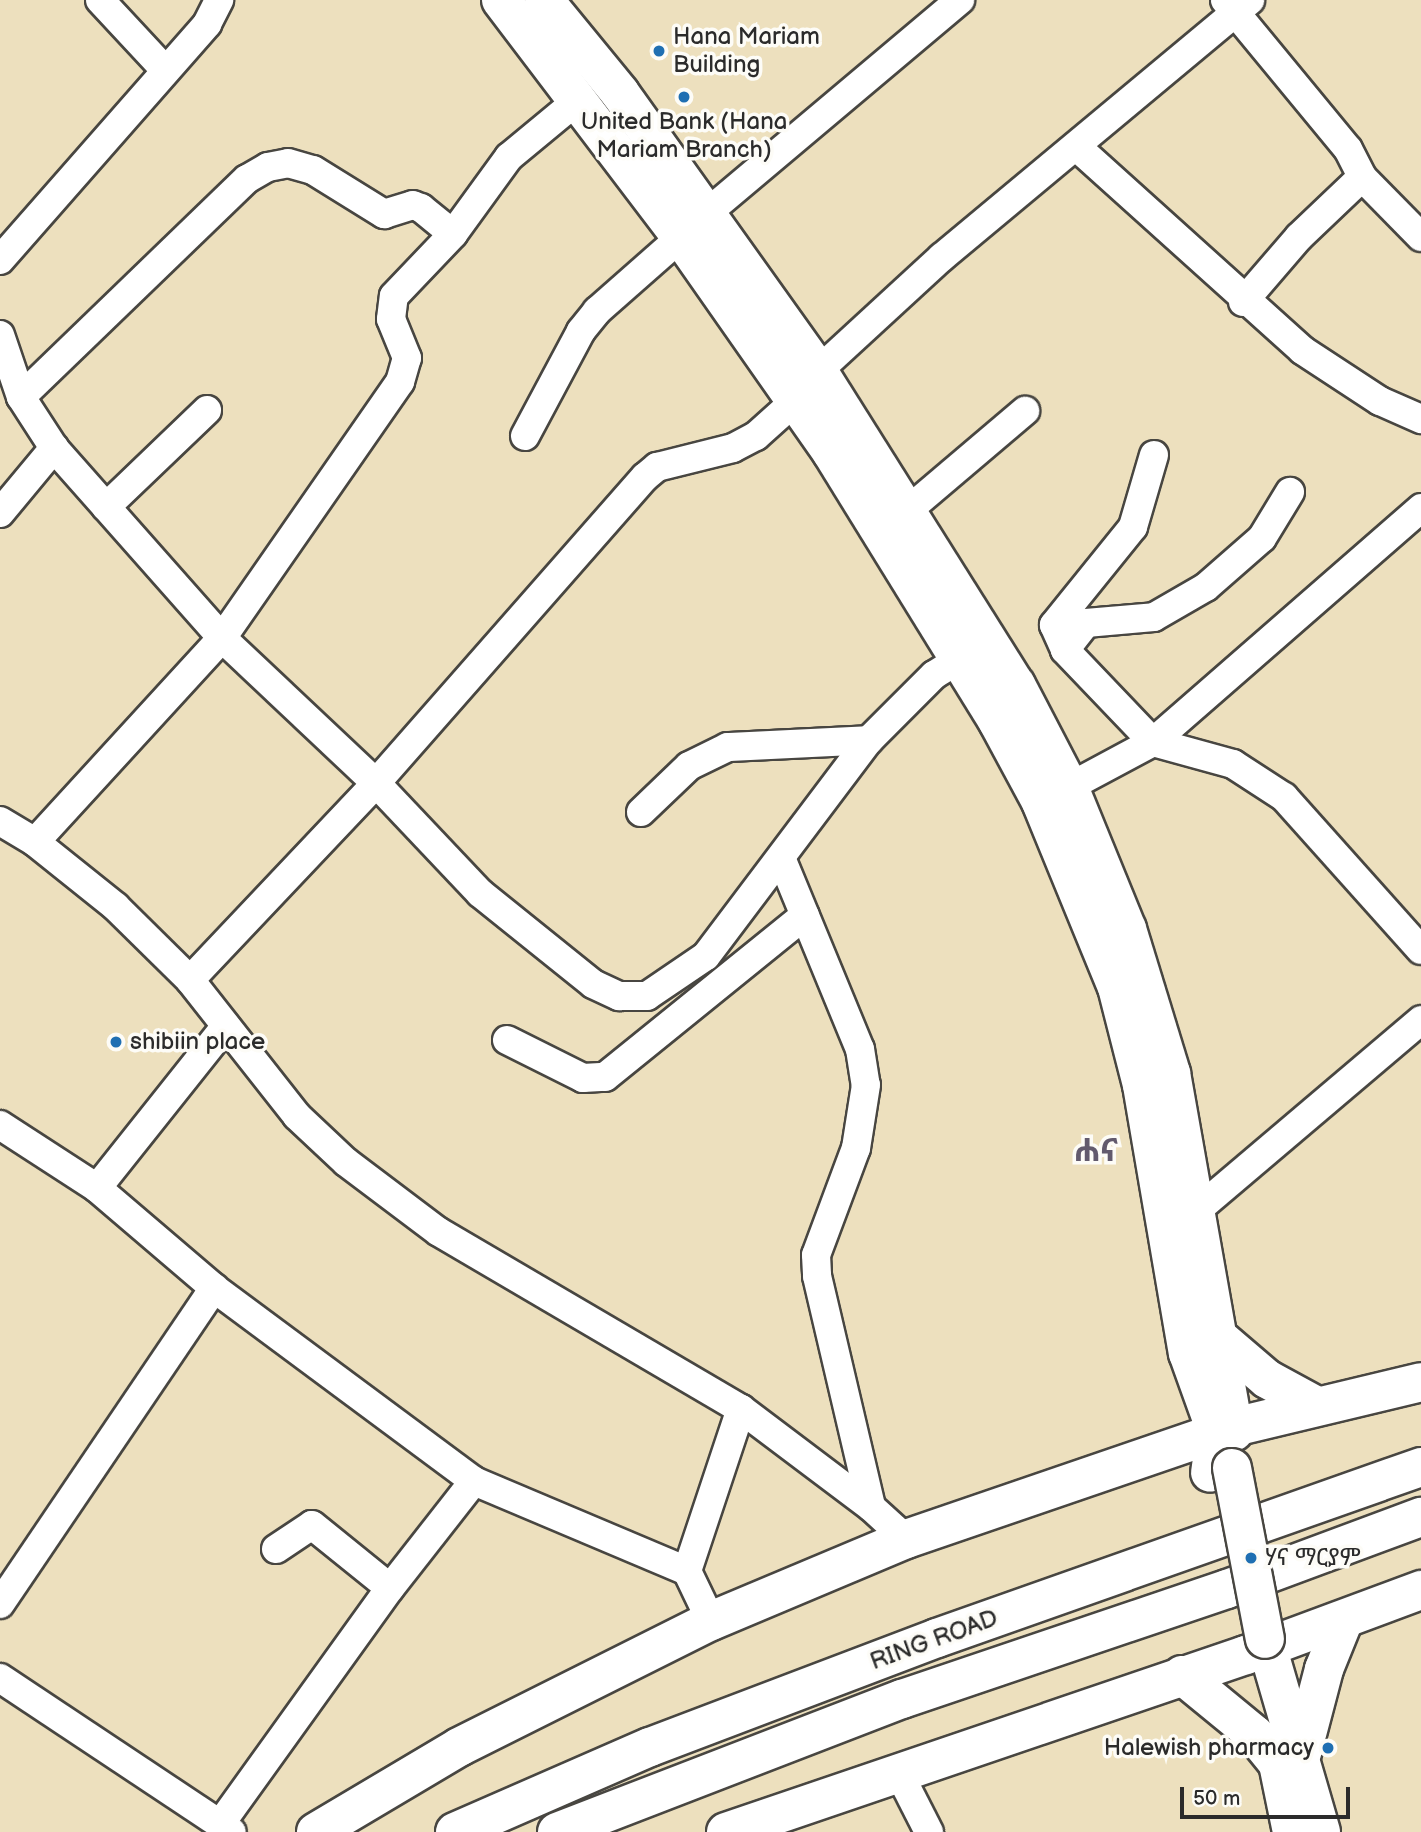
<!DOCTYPE html>
<html>
<head>
<meta charset="utf-8">
<style>
	body { margin:0 }
	#map { position:relative; width:1421px; height:1832px; overflow:hidden; background:#ede0be; font-family:"Balsamiq Sans","Noto Sans Ethiopic",sans-serif }
	div>[style] { position:absolute }
	.roads { filter:drop-shadow(2px 0 #484641) drop-shadow(-2px 0 #484641) drop-shadow(0 2px #484641) drop-shadow(0 -2px #484641) }
	.street>* { height:28px; margin:-14px; padding:0 14px; transform-origin:14px; border-radius:14px; background:#fff }
	.secondary>* { height:38px; margin:-19px; padding:0 19px; transform-origin:19px; border-radius:19px; background:#fff }
	.primary>* { height:38px; margin:-19px; padding:0 19px; transform-origin:19px; border-radius:19px; background:#fff }
	.highway>* { height:38px; margin:-19px; padding:0 19px; transform-origin:19px; border-radius:19px; background:#fff }
	.bridges { filter:drop-shadow(2px 0 #484641) drop-shadow(-2px 0 #484641) drop-shadow(0 2px #484641) drop-shadow(0 -2px #484641) }
	.primary-bridge>* { height:38px; margin:-19px; padding:0 19px; transform-origin:19px; border-radius:19px; background:#fff }
	.dots>* { width:19px; height:19px; translate:-50% -50%; box-sizing:border-box; border:4px solid #fdfcf7; border-radius:50% }
	span { translate:-50% -50%; white-space:nowrap; text-align:center; line-height:1.15; -webkit-text-stroke:7px #fdfcf7; paint-order:stroke }
	.poi-label { font-size:24px; color:#2b2b2b }
	.left { translate:0 -50%; text-align:left }
	.right { translate:-100% -50%; text-align:right }
	.street-label { font-size:24px; color:#2b2b2b }
	.district-label { font-size:32px; color:#625a6d; font-weight:700 }
	.scale { position:absolute; left:1180px; top:1787px; width:170px; height:32px; box-sizing:border-box; border:4px solid #2b2b2b; border-top:0; padding-left:9px; font-size:21px; line-height:24px; white-space:nowrap; color:#2b2b2b; -webkit-text-stroke:5px #fdfcf7; paint-order:stroke }
</style>
</head>
<body>
<div id="map">
	<div class="roads">
		<div class="street">
			<i style="left:100px;top:0;width:96px;rotate:47.1deg"></i>
			<i style="left:1225px;top:0;width:193px;rotate:50.5deg"></i>
			<i style="left:1348px;top:149px;width:31px;rotate:63deg"></i>
			<i style="left:1362px;top:177px;width:84px;rotate:45.5deg"></i>
			<i style="left:1078px;top:148px;width:302px;rotate:42deg"></i>
			<i style="left:1302px;top:350px;width:93px;rotate:33.2deg"></i>
			<i style="left:1380px;top:401px;width:45px;rotate:23.7deg"></i>
			<i style="left:707px;top:213px;width:331px;rotate:-40.1deg"></i>
			<i style="left:0;top:260px;width:314px;rotate:-48.7deg"></i>
			<i style="left:207px;top:24px;width:27px;rotate:-63deg"></i>
			<i style="left:1243px;top:302px;width:86px;rotate:-49.3deg"></i>
			<i style="left:1299px;top:237px;width:87px;rotate:-43.6deg"></i>
			<i style="left:0;top:335px;width:65px;rotate:71.3deg"></i>
			<i style="left:21px;top:397px;width:61px;rotate:57.1deg"></i>
			<i style="left:54px;top:448px;width:254px;rotate:48.5deg"></i>
			<i style="left:222px;top:638px;width:212px;rotate:43.3deg"></i>
			<i style="left:376px;top:783px;width:151px;rotate:46.6deg"></i>
			<i style="left:480px;top:893px;width:145px;rotate:38.8deg"></i>
			<i style="left:593px;top:984px;width:29px;rotate:25deg"></i>
			<i style="left:619px;top:996px;width:28px"></i>
			<i style="left:647px;top:996px;width:71px;rotate:-34.1deg"></i>
			<i style="left:706px;top:956px;width:271px;rotate:-53deg"></i>
			<i style="left:869px;top:740px;width:92px;rotate:-45deg"></i>
			<i style="left:934px;top:675px;width:31px;rotate:-32deg"></i>
			<i style="left:818px;top:371px;width:168px;rotate:-42.6deg"></i>
			<i style="left:942px;top:257px;width:401px;rotate:-39.8deg"></i>
			<i style="left:21px;top:397px;width:314px;rotate:-44deg"></i>
			<i style="left:247px;top:179px;width:24px;rotate:-30deg"></i>
			<i style="left:268px;top:167px;width:20px;rotate:-11deg"></i>
			<i style="left:288px;top:163px;width:26px;rotate:16deg"></i>
			<i style="left:313px;top:170px;width:84px;rotate:31.8deg"></i>
			<i style="left:384px;top:214px;width:30px;rotate:-17deg"></i>
			<i style="left:413px;top:205px;width:9px;rotate:21deg"></i>
			<i style="left:421px;top:208px;width:41px;rotate:39.1deg"></i>
			<i style="left:525px;top:436px;width:119px;rotate:-61.9deg"></i>
			<i style="left:581px;top:331px;width:26px;rotate:-51deg"></i>
			<i style="left:597px;top:311px;width:112px;rotate:-41.4deg"></i>
			<i style="left:1154px;top:455px;width:75px;rotate:106.3deg"></i>
			<i style="left:1133px;top:527px;width:126px;rotate:128.9deg"></i>
			<i style="left:1054px;top:625px;width:27px;rotate:66deg"></i>
			<i style="left:1065px;top:650px;width:127px;rotate:46.3deg"></i>
			<i style="left:1153px;top:742px;width:356px;rotate:-41.1deg"></i>
			<i style="left:106px;top:507px;width:140px;rotate:-43.8deg"></i>
			<i style="left:907px;top:511px;width:155px;rotate:-40.3deg"></i>
			<i style="left:0;top:513px;width:85px;rotate:-50.3deg"></i>
			<i style="left:1065px;top:650px;width:34px;rotate:-52deg"></i>
			<i style="left:1086px;top:623px;width:68px;rotate:-5deg"></i>
			<i style="left:1154px;top:617px;width:60px;rotate:-30deg"></i>
			<i style="left:1206px;top:587px;width:74px;rotate:-41.2deg"></i>
			<i style="left:1262px;top:538px;width:54px;rotate:-58.7deg"></i>
			<i style="left:1069px;top:787px;width:95px;rotate:-28.2deg"></i>
			<i style="left:1153px;top:742px;width:83px;rotate:15.4deg"></i>
			<i style="left:1233px;top:764px;width:61px;rotate:32.9deg"></i>
			<i style="left:1284px;top:797px;width:205px;rotate:48.2deg"></i>
			<i style="left:641px;top:812px;width:66px;rotate:-43.8deg"></i>
			<i style="left:689px;top:766px;width:43px;rotate:-26deg"></i>
			<i style="left:728px;top:747px;width:141px;rotate:-2.8deg"></i>
			<i style="left:0;top:821px;width:41px;rotate:31deg"></i>
			<i style="left:35px;top:842px;width:104px;rotate:38.7deg"></i>
			<i style="left:116px;top:907px;width:104px;rotate:44.6deg"></i>
			<i style="left:190px;top:980px;width:173px;rotate:51.8deg"></i>
			<i style="left:297px;top:1116px;width:67px;rotate:43.2deg"></i>
			<i style="left:346px;top:1162px;width:116px;rotate:37deg"></i>
			<i style="left:439px;top:1232px;width:350px;rotate:30.4deg"></i>
			<i style="left:741px;top:1409px;width:163px;rotate:37deg"></i>
			<i style="left:871px;top:1507px;width:47px;rotate:42.4deg"></i>
			<i style="left:35px;top:842px;width:277px;rotate:-47.5deg"></i>
			<i style="left:222px;top:638px;width:312px;rotate:-55.2deg"></i>
			<i style="left:400px;top:382px;width:25px;rotate:-74deg"></i>
			<i style="left:407px;top:358px;width:42px;rotate:-112.3deg"></i>
			<i style="left:391px;top:319px;width:23px;rotate:-83deg"></i>
			<i style="left:394px;top:296px;width:86px;rotate:-46.4deg"></i>
			<i style="left:453px;top:234px;width:95px;rotate:-54deg"></i>
			<i style="left:509px;top:157px;width:89px;rotate:-39.6deg"></i>
			<i style="left:782px;top:860px;width:204px;rotate:67.6deg"></i>
			<i style="left:860px;top:1049px;width:36px;rotate:81deg"></i>
			<i style="left:866px;top:1085px;width:64px;rotate:99deg"></i>
			<i style="left:856px;top:1148px;width:114px;rotate:110.5deg"></i>
			<i style="left:816px;top:1255px;width:21px;rotate:87deg"></i>
			<i style="left:817px;top:1276px;width:237px;rotate:76.8deg"></i>
			<i style="left:190px;top:980px;width:271px;rotate:-46.6deg"></i>
			<i style="left:376px;top:783px;width:407px;rotate:-48.7deg"></i>
			<i style="left:645px;top:477px;width:16px;rotate:-40deg"></i>
			<i style="left:657px;top:467px;width:78px;rotate:-14deg"></i>
			<i style="left:733px;top:448px;width:26px;rotate:-28deg"></i>
			<i style="left:756px;top:436px;width:52px;rotate:-41.9deg"></i>
			<i style="left:507px;top:1040px;width:85px;rotate:26.6deg"></i>
			<i style="left:583px;top:1078px;width:22px;rotate:-3deg"></i>
			<i style="left:605px;top:1077px;width:257px;rotate:-39deg"></i>
			<i style="left:0;top:1125px;width:116px;rotate:33deg"></i>
			<i style="left:97px;top:1188px;width:154px;rotate:40.5deg"></i>
			<i style="left:214px;top:1288px;width:324px;rotate:36.6deg"></i>
			<i style="left:474px;top:1481px;width:231px;rotate:22.9deg"></i>
			<i style="left:687px;top:1571px;width:55px;rotate:64.4deg"></i>
			<i style="left:97px;top:1188px;width:207px;rotate:-51.5deg"></i>
			<i style="left:1196px;top:1211px;width:295px;rotate:-40.3deg"></i>
			<i style="left:276px;top:1549px;width:43px;rotate:-33.7deg"></i>
			<i style="left:312px;top:1525px;width:100px;rotate:38.9deg"></i>
			<i style="left:687px;top:1571px;width:171px;rotate:-71.6deg"></i>
			<i style="left:0;top:1604px;width:382px;rotate:-55.9deg"></i>
			<i style="left:0;top:1678px;width:278px;rotate:33.6deg"></i>
			<i style="left:899px;top:1773px;width:66px;rotate:63deg"></i>
			<i style="left:221px;top:1823px;width:289px;rotate:-54.3deg"></i>
			<i style="left:390px;top:1588px;width:136px;rotate:-51.9deg"></i>
		</div>
		<div class="secondary">
			<i style="left:316px;top:1832px;width:166px;rotate:-30.7deg"></i>
			<i style="left:459px;top:1747px;width:282px;rotate:-26.6deg"></i>
			<i style="left:711px;top:1621px;width:212px;rotate:-22.8deg"></i>
			<i style="left:906px;top:1539px;width:347px;rotate:-18.9deg"></i>
			<i style="left:726px;top:1832px;width:549px;rotate:-18.8deg"></i>
		</div>
		<div class="primary">
			<i style="left:501px;top:0;width:298px;rotate:52.8deg"></i>
			<i style="left:681px;top:237px;width:264px;rotate:55deg"></i>
			<i style="left:832px;top:453px;width:316px;rotate:58.3deg"></i>
			<i style="left:998px;top:722px;width:91px;rotate:61.7deg"></i>
			<i style="left:1041px;top:802px;width:200px;rotate:67.7deg"></i>
			<i style="left:1117px;top:987px;width:101px;rotate:75.7deg"></i>
			<i style="left:1142px;top:1085px;width:272px;rotate:80.3deg"></i>
			<i style="left:1188px;top:1353px;width:83px;rotate:70.3deg"></i>
			<i style="left:1216px;top:1431px;width:42px;rotate:98.1deg"></i>
			<i style="left:544px;top:0;width:120px;rotate:50.7deg"></i>
			<i style="left:620px;top:93px;width:341px;rotate:54.5deg"></i>
			<i style="left:818px;top:371px;width:371px;rotate:57.8deg"></i>
			<i style="left:1016px;top:685px;width:115px;rotate:62.5deg"></i>
			<i style="left:1069px;top:787px;width:153px;rotate:67.8deg"></i>
			<i style="left:1127px;top:929px;width:151px;rotate:73deg"></i>
			<i style="left:1171px;top:1073px;width:364px;rotate:80deg"></i>
			<i style="left:1219px;top:1338px;width:63px;rotate:40.5deg"></i>
			<i style="left:1267px;top:1379px;width:57px;rotate:28.4deg"></i>
			<i style="left:1234px;top:1427px;width:192px;rotate:-13.5deg"></i>
			<i style="left:1265px;top:1639px;width:201px;rotate:73.8deg"></i>
			<i style="left:1246px;top:1655px;width:187px;rotate:-20.4deg"></i>
			<i style="left:1182px;top:1675px;width:94px;rotate:39.4deg"></i>
			<i style="left:1255px;top:1735px;width:36px;rotate:51deg"></i>
			<i style="left:1302px;top:1753px;width:87px;rotate:-75.3deg"></i>
			<i style="left:1324px;top:1669px;width:51px;rotate:-68deg"></i>
			<i style="left:1276px;top:1754px;width:80px;rotate:78.4deg"></i>
		</div>
		<div class="highway">
			<i style="left:455px;top:1832px;width:213px;rotate:-23.6deg"></i>
			<i style="left:650px;top:1747px;width:307px;rotate:-20.8deg"></i>
			<i style="left:937px;top:1638px;width:513px;rotate:-19.46deg"></i>
			<i style="left:557px;top:1832px;width:370px;rotate:-21.1deg"></i>
			<i style="left:902px;top:1699px;width:343px;rotate:-18.7deg"></i>
			<i style="left:1227px;top:1589px;width:207px;rotate:-20.4deg"></i>
		</div>
	</div>
	<div class="bridges">
		<div class="primary-bridge">
			<i style="left:1232px;top:1468px;width:174px;rotate:79.1deg"></i>
		</div>
	</div>
	<div class="dots">
		<i style="left:659px;top:51px;background:#1f6fb2"></i>
		<i style="left:684px;top:97px;background:#1f6fb2"></i>
		<i style="left:116px;top:1042px;background:#1f6fb2"></i>
		<i style="left:1251px;top:1558px;background:#1f6fb2"></i>
		<i style="left:1328px;top:1748px;background:#1f6fb2"></i>
	</div>
	<div class="poi-label">
		<span class="left" style="left:673px;top:51px">Hana Mariam<br>Building</span>
		<span style="left:684px;top:136px">United Bank (Hana<br>Mariam Branch)</span>
		<span class="left" style="left:130px;top:1042px">shibiin place</span>
		<span class="left" style="left:1265px;top:1558px">ሃና ማርያም</span>
		<span class="right" style="left:1314px;top:1748px">Halewish pharmacy</span>
	</div>
	<div class="street-label">
		<span style="left:934px;top:1640px;rotate:-20deg">RING ROAD</span>
	</div>
	<div class="district-label">
		<span style="left:1096px;top:1152px">ሐና</span>
	</div>
	<div class="scale">50 m</div>
</div>
</body>
</html>
